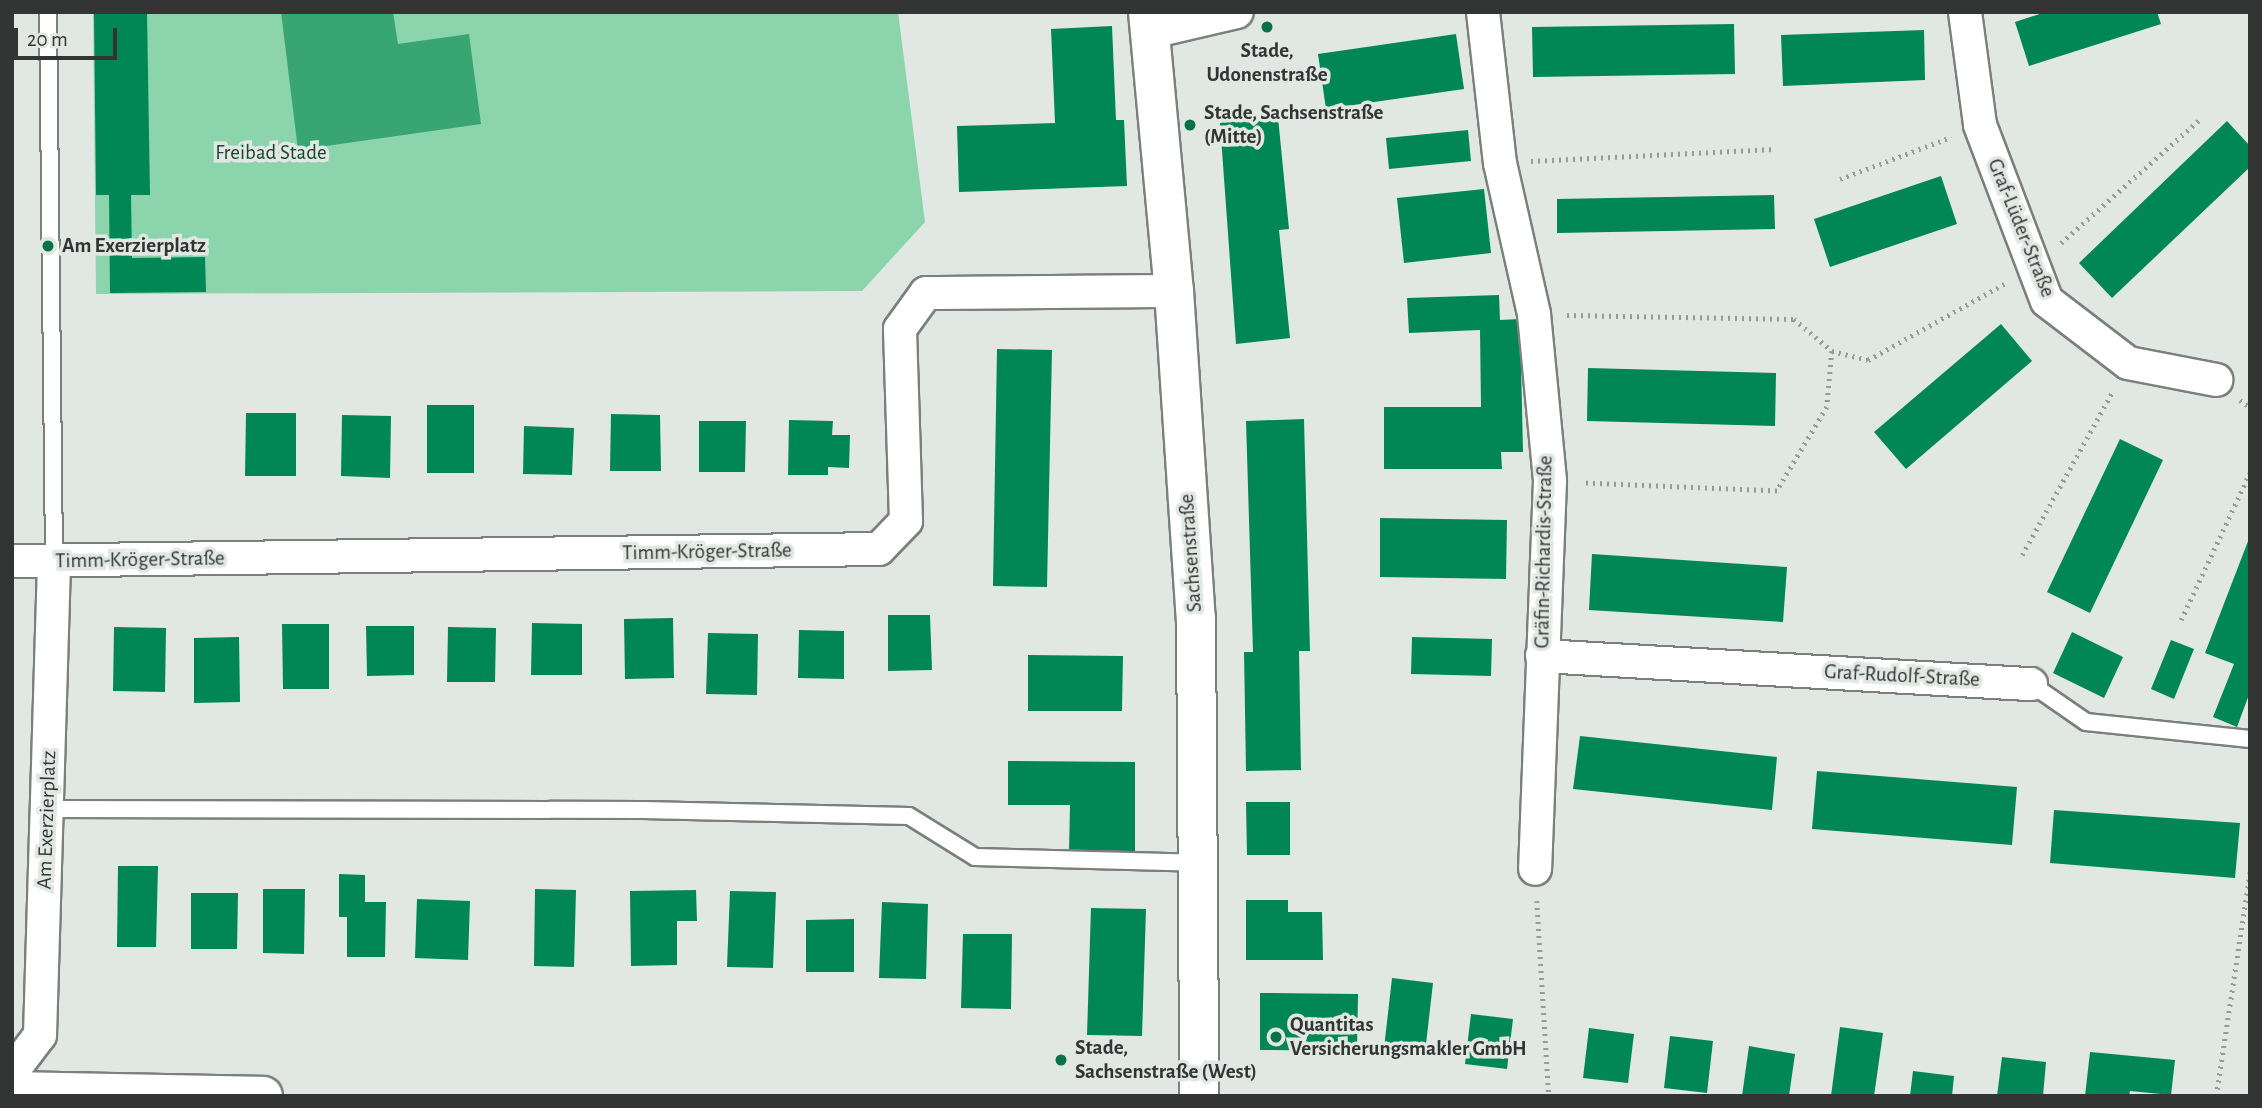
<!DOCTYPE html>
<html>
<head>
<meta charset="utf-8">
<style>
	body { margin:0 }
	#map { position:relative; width:2262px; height:1108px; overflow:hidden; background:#e1e8e4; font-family:"Alegreya Sans",sans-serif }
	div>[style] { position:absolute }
	.green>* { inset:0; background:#8cd4ac }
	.water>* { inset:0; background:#38a572 }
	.building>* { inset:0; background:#018756 }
	.path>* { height:4.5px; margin-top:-2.25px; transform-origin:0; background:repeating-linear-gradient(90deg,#969b98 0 2px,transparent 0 7px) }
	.roads { filter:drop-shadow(2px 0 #7a807c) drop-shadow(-2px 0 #7a807c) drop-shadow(0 2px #7a807c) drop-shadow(0 -2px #7a807c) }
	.service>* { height:16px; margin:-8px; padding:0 8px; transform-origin:8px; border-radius:8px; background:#fff }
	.minor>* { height:32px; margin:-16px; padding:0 16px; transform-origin:16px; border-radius:16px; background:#fff }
	.tertiary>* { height:38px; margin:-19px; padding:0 19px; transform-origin:19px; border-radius:19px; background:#fff }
	.secondary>* { height:38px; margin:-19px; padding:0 19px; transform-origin:19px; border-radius:19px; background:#fff }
	.dots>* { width:19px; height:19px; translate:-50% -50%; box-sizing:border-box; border:4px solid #e1e8e4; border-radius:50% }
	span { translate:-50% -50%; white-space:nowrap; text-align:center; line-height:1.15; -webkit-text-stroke:7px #e1e8e4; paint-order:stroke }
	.poi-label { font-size:21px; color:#323534; font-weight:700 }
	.left { translate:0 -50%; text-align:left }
	.park-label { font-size:21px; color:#19452f }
	.street-label { font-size:21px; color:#323534 }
	.frame { position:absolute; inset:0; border:14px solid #323534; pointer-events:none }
	.scale { position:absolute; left:14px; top:28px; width:103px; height:32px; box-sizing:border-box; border:4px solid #323534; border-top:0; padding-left:9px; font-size:21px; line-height:24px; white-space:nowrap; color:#323534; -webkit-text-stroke:5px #e1e8e4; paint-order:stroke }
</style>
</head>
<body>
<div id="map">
	<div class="green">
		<i style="clip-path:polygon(93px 12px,898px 12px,925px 222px,862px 291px,96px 294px)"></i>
	</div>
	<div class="water">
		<i style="clip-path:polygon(281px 12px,393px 12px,398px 44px,469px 34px,481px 124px,298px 150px)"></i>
	</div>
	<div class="building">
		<i style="clip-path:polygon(94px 12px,147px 12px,150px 195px,131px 195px,132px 258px,205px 257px,206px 292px,110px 293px,109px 195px,96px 195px)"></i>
		<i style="clip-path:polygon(2046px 12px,2157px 12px,2161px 24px,2029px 66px,2015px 22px)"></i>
		<i style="clip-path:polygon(1734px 24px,1735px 74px,1533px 77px,1532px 27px)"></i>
		<i style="clip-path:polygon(1112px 26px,1116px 120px,1124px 120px,1127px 186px,959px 192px,957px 126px,1055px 123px,1051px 29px)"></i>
		<i style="clip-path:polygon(1924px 30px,1925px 80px,1783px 86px,1781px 35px)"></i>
		<i style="clip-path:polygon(1456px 34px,1464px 89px,1326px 109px,1318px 54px)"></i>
		<i style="clip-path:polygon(1278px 117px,1289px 229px,1279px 230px,1290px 338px,1236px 344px,1220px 123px)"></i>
		<i style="clip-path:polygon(2227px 121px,2250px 146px,2250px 167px,2112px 298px,2079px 263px)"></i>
		<i style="clip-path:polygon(1468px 130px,1471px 161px,1389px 169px,1386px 138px)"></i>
		<i style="clip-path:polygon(1941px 176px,1957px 224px,1830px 267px,1814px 219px)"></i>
		<i style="clip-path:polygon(1484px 189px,1491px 253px,1404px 263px,1397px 198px)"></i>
		<i style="clip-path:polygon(1774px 195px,1775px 229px,1557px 233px,1557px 199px)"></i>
		<i style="clip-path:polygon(1499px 295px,1500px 320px,1520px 319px,1523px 452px,1501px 452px,1502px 469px,1384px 469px,1384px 407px,1481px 407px,1480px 330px,1409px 333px,1407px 298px)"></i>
		<i style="clip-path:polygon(2001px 324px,2032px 361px,1906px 469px,1874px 432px)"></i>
		<i style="clip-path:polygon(997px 349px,1052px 350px,1047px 587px,993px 586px)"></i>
		<i style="clip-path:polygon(1588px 368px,1776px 373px,1775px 426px,1587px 421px)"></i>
		<i style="clip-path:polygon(427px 405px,474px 405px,474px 473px,427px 473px)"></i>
		<i style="clip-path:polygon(246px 413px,296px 413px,296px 476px,245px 476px)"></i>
		<i style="clip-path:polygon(611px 414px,660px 415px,661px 471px,610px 471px)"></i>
		<i style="clip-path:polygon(342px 415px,391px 416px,390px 478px,341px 476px)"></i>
		<i style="clip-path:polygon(1304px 419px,1310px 651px,1299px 651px,1301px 770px,1246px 771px,1244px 652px,1253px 652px,1246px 421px)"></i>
		<i style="clip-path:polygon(789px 420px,833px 421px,832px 435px,850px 435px,849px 468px,828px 467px,828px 475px,788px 475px)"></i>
		<i style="clip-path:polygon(699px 421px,746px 421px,745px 472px,699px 472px)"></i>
		<i style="clip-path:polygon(524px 426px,574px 428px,572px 475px,523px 474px)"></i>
		<i style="clip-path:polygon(2120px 439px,2163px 460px,2090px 613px,2047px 592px)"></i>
		<i style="clip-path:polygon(1380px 518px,1507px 520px,1506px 579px,1380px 577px)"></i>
		<i style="clip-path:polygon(2250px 536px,2250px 692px,2237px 727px,2213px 717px,2234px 664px,2205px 653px)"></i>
		<i style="clip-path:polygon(1592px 554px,1787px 567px,1783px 622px,1589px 610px)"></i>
		<i style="clip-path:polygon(888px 615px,930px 615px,932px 670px,888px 671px)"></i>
		<i style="clip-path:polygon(673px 618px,674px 678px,625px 679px,624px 619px)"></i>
		<i style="clip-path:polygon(532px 623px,582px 624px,582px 675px,531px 675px)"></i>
		<i style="clip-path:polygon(282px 624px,329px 624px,329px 689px,283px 689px)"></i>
		<i style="clip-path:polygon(366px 626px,414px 626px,414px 675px,367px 676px)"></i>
		<i style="clip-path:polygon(114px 627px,166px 628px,165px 692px,113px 691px)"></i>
		<i style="clip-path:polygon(448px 627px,496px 628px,495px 682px,447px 682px)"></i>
		<i style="clip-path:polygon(799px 630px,844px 631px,844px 679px,798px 678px)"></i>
		<i style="clip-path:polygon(2072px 632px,2123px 657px,2104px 698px,2053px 673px)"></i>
		<i style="clip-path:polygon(708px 633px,758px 634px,757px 695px,706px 694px)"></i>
		<i style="clip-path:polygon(239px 637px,240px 702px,194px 703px,194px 638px)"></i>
		<i style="clip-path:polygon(1412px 637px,1492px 639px,1491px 676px,1411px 674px)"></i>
		<i style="clip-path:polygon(2171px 640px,2194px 649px,2174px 699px,2151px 689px)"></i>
		<i style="clip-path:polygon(1028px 655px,1123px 656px,1122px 711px,1028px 711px)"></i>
		<i style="clip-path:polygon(1580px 736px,1777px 757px,1772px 810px,1573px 789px)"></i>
		<i style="clip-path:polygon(1008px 761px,1135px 762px,1135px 852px,1069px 852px,1070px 805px,1008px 805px)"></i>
		<i style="clip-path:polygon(1817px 771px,2017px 787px,2012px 845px,1812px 829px)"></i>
		<i style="clip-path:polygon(1246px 802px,1290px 802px,1290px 855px,1247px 855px)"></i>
		<i style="clip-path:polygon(2054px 810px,2240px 823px,2235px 878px,2050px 863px)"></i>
		<i style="clip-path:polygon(118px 866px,158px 866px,156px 947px,117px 947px)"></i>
		<i style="clip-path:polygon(339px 874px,365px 875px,365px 902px,386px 902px,385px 957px,347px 957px,347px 917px,339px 917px)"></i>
		<i style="clip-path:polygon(263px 889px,305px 889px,304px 954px,263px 953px)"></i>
		<i style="clip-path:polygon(535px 889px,576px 890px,574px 967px,534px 966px)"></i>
		<i style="clip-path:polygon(696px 890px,697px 921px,677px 921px,677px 965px,631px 966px,630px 891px)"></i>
		<i style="clip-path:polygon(730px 891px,776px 892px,773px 968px,727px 967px)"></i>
		<i style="clip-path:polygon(191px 893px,238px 893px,237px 949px,191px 949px)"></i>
		<i style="clip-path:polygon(417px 899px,470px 901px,468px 960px,415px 958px)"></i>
		<i style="clip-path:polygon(1246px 900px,1288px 900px,1288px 912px,1322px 912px,1323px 960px,1246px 960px)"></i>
		<i style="clip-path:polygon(882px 902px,928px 904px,926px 979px,879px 978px)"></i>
		<i style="clip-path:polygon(1091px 908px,1146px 909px,1142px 1036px,1087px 1035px)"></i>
		<i style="clip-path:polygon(854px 919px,854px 972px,806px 972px,806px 920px)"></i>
		<i style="clip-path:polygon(963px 934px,1012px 934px,1011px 1009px,961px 1008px)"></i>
		<i style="clip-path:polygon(1392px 978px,1433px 983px,1425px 1053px,1384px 1048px)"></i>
		<i style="clip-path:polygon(1260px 993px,1358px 994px,1357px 1051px,1260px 1050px)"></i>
		<i style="clip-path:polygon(1471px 1014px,1513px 1019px,1507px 1069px,1465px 1064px)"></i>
		<i style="clip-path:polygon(1840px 1027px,1883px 1033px,1874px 1096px,1831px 1096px)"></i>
		<i style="clip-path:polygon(1589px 1028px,1634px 1034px,1628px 1083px,1583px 1078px)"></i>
		<i style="clip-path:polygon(1670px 1036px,1713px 1041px,1707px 1093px,1664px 1088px)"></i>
		<i style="clip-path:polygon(1749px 1046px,1795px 1054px,1789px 1096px,1742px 1096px)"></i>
		<i style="clip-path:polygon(2090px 1052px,2175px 1060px,2171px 1095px,2130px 1091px,2129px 1096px,2085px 1096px)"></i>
		<i style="clip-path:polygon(2002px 1057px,2046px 1062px,2043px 1096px,1997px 1096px)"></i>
		<i style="clip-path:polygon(1913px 1071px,1954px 1076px,1952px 1096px,1910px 1096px)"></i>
	</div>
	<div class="path">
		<i style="left:1531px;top:161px;width:244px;rotate:-2.8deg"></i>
		<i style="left:1840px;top:179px;width:119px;rotate:-20.7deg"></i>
		<i style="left:2061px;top:243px;width:185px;rotate:-41.7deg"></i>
		<i style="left:76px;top:247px;width:33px"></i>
		<i style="left:1567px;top:315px;width:227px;rotate:1deg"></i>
		<i style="left:1794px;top:319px;width:50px;rotate:40.1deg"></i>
		<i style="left:1832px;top:351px;width:56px;rotate:95.1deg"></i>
		<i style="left:1827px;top:407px;width:98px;rotate:120.8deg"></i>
		<i style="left:1777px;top:491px;width:193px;rotate:-177.6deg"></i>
		<i style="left:1832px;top:351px;width:37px;rotate:14deg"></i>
		<i style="left:1868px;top:360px;width:158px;rotate:-29.2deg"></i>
		<i style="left:2240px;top:400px;width:12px;rotate:35deg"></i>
		<i style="left:2022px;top:555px;width:188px;rotate:-61deg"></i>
		<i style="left:2181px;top:620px;width:162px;rotate:-64.9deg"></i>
		<i style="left:1537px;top:901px;width:195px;rotate:86.5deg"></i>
		<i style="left:2216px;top:1096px;width:228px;rotate:-81.4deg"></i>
	</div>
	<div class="roads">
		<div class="service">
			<i style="left:48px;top:12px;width:549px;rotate:89.37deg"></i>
			<i style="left:2031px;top:684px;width:67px;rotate:34.6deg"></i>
			<i style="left:2086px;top:722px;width:165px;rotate:5.9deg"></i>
			<i style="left:47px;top:809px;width:596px;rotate:0.1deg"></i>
			<i style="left:643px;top:810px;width:266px;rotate:1.3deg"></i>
			<i style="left:909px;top:816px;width:78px;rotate:31.8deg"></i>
			<i style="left:975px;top:857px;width:222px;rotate:1.5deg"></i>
		</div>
		<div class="minor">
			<i style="left:1483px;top:12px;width:152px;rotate:83.6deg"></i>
			<i style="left:1500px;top:163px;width:155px;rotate:77.3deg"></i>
			<i style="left:1534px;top:314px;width:168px;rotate:84.5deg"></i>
			<i style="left:1550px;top:481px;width:388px;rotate:92.2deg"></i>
			<i style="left:1965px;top:12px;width:114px;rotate:82.4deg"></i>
			<i style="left:1980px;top:125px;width:188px;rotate:69.2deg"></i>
			<i style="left:2047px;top:301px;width:102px;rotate:37.4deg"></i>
			<i style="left:2128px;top:363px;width:90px;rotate:10.9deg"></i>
			<i style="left:1151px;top:32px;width:88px;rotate:-13.1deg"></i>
			<i style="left:12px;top:561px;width:867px;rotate:-0.79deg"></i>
			<i style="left:879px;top:549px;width:39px;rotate:-46deg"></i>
			<i style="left:906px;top:521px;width:192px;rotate:-91.8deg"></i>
			<i style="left:900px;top:329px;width:44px;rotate:-54.2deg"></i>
			<i style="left:926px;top:293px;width:248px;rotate:-0.5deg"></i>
			<i style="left:1542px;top:656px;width:490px;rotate:3.3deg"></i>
			<i style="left:12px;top:1072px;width:46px;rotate:-52.9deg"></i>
			<i style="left:40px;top:1035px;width:474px;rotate:-88.3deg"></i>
		</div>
		<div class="tertiary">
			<i style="left:1148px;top:12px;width:280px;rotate:84.7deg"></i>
			<i style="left:1174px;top:291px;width:329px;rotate:86.2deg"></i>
			<i style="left:1196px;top:619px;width:477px;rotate:89.6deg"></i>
		</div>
		<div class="secondary">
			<i style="left:12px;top:1091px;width:251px;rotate:1.1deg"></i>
		</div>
	</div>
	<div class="dots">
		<i style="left:1267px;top:27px;background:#087148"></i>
		<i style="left:1190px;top:125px;background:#087148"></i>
		<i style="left:48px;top:246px;background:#087148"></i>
		<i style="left:1276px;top:1037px;background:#087148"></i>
		<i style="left:1061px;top:1060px;background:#087148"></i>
	</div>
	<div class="poi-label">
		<span style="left:1267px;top:63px">Stade,<br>Udonenstraße</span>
		<span class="left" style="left:1204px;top:125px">Stade, Sachsenstraße<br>(Mitte)</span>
		<span class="left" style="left:62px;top:246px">Am Exerzierplatz</span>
		<span class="left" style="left:1290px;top:1037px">Quantitas<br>Versicherungsmakler GmbH</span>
		<span class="left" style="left:1075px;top:1060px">Stade,<br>Sachsenstraße (West)</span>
	</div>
	<div class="park-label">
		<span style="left:271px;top:153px">Freibad Stade</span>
	</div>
	<div class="street-label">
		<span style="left:2021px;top:228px;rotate:68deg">Graf-Lüder-Straße</span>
		<span style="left:707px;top:552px;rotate:-1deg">Timm-Kröger-Straße</span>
		<span style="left:1544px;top:552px;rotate:-89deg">Gräfin-Richardis-Straße</span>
		<span style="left:1191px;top:553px;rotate:-94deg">Sachsenstraße</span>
		<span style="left:140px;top:560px;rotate:-1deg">Timm-Kröger-Straße</span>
		<span style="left:1902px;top:676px;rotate:3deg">Graf-Rudolf-Straße</span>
		<span style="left:47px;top:820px;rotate:-88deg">Am Exerzierplatz</span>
	</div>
	<div class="frame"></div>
	<div class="scale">20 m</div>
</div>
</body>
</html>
